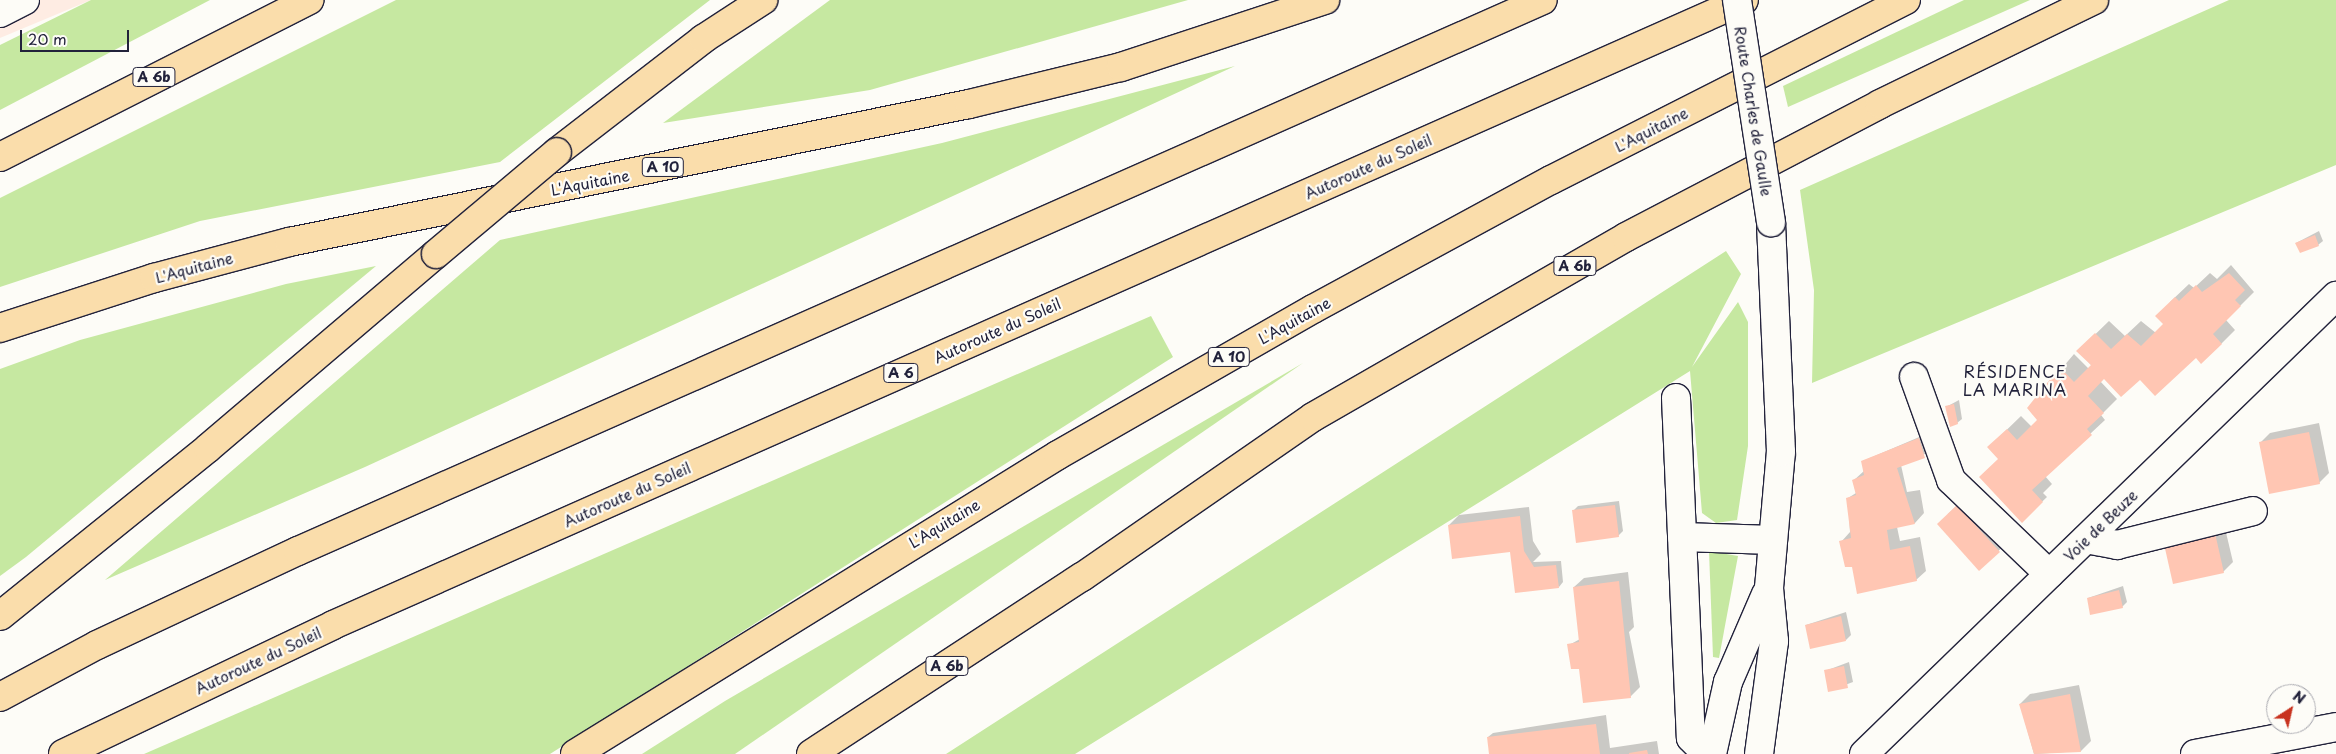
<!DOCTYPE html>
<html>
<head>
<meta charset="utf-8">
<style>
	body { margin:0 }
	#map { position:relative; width:2336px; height:754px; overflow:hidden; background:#fdfcf7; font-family:"Playpen Sans",sans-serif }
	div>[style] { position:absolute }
	.built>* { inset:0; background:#feece3 }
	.green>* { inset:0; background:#c6e8a1 }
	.shadow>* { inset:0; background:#0003 }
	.building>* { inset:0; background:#ffc6b3 }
	.roads { filter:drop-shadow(1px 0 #22223b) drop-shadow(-1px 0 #22223b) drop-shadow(0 1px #22223b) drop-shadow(0 -1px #22223b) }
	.minor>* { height:28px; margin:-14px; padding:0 14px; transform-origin:14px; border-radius:14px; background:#fdfcf7 }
	.highway>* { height:28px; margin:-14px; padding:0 14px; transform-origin:14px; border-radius:14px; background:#faddab }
	.bridges { filter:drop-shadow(1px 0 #22223b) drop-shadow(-1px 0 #22223b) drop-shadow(0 1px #22223b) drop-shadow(0 -1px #22223b) }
	.minor-bridge>* { height:28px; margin:-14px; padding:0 14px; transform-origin:14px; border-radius:14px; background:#fdfcf7 }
	.highway-bridge>* { height:28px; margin:-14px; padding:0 14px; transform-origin:14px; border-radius:14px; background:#faddab }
	span { translate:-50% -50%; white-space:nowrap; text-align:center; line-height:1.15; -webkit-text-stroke:4.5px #fdfcf7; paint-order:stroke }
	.shield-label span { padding:1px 4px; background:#fdfcf7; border:1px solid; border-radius:4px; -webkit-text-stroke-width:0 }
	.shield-label { font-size:14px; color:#22223b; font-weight:700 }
	.street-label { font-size:15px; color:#22223b }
	.neighbourhood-label { font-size:16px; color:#22223b; letter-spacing:1px }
	.north { position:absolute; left:2266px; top:684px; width:50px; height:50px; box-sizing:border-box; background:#fdfcf7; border:1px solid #a5a5ac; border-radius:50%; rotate:35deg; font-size:14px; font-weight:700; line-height:20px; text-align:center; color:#22223b }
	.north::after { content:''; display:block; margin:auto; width:18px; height:22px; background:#c8321e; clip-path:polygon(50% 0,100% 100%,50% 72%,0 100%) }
	.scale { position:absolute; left:20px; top:30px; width:109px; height:22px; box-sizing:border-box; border:2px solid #22223b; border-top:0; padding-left:6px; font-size:15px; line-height:18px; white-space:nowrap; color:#22223b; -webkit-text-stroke:4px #fdfcf7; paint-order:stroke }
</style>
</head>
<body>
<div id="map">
	<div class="built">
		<i style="clip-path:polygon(0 0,91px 0,0 38px)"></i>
	</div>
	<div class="green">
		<i style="clip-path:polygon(91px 0,210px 0,0 110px,0 45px)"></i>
		<i style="clip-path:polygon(396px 0,710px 0,500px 162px,200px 221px,0 287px,0 198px)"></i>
		<i style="clip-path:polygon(830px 0,1188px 0,870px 90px,663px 123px)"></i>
		<i style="clip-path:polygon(1964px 0,2030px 0,1788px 107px,1783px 86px)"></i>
		<i style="clip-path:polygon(2229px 0,2336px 0,2336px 165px,1812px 383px,1814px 290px,1800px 190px)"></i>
		<i style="clip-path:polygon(1235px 66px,365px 467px,105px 580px,500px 240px,942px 143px)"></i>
		<i style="clip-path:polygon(1726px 251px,1741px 274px,1692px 367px,1738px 302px,1748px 322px,1748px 446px,1737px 520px,1716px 523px,1702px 513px,1690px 371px,1075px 754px,946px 754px)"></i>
		<i style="clip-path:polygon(376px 266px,26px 557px,0 576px,0 369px,80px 340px,286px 284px)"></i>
		<i style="clip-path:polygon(1151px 316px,1173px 357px,550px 754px,144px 754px)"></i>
		<i style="clip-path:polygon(1303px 363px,735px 754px,642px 754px,725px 701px)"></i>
		<i style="clip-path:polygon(1709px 551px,1738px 556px,1719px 658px,1713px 657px)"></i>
	</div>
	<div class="shadow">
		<i style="clip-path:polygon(2319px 231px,2323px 241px,2318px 245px,2296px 243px)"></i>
		<i style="clip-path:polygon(2231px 265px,2254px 292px,2226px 320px,2235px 330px,2221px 344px,2140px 378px,2104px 378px,2100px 381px,2117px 399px,2101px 415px,2105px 420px,2045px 476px,2052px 484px,2043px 493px,2047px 497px,2022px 521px,1999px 459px,1989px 447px,2021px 416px,2032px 427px,2039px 420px,2028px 408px,2074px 354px,2089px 369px,2092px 366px,2078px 351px,2109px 321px,2125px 336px,2141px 321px,2156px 333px,2165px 324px,2170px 302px,2189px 284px,2194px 288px,2210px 273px,2217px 279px)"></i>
		<i style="clip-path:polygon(1959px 400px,1962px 419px,1957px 423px,1946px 407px)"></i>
		<i style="clip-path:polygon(2319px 423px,2329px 473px,2319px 483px,2260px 443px,2270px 433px)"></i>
		<i style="clip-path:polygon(1924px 435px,1929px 452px,1901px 465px,1907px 492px,1920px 490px,1924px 513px,1915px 523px,1897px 527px,1900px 541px,1920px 537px,1926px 571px,1916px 580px,1853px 565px,1841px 542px,1850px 532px,1848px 498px,1856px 493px,1853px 481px,1865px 470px,1863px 461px)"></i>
		<i style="clip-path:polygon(1967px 496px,2009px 541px,1979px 569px,1948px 514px)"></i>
		<i style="clip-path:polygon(1619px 501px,1623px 531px,1618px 536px,1573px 511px,1578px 506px)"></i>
		<i style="clip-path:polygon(1529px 507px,1533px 541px,1541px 554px,1533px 562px,1561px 561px,1563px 582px,1559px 587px,1511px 551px,1449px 525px,1459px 515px)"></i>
		<i style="clip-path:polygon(2224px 524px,2233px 562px,2223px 572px,2174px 582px)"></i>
		<i style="clip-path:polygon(1628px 572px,1634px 627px,1629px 632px,1640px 687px,1630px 697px,1580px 669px,1569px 645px,1580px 639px,1574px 587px,1584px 578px)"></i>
		<i style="clip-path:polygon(2123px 586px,2127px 602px,2122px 607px,2088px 598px)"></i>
		<i style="clip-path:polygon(1846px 612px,1851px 635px,1846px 640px,1806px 625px)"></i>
		<i style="clip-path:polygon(1849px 662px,1853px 682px,1829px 691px,1825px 671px)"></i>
		<i style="clip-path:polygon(2079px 685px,2091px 741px,2081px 751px,2034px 754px,2020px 704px,2030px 694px)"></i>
		<i style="clip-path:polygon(1606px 715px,1610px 748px,1657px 741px,1659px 754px,1490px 754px,1488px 737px,1493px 733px)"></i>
	</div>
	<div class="building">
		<i style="clip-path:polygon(2315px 235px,2319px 246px,2300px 253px,2295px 243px)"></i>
		<i style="clip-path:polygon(2229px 273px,2245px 290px,2235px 300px,2241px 306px,2213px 334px,2222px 344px,2201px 364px,2196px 358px,2155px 396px,2140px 380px,2121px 397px,2104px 379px,2088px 396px,2104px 413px,2087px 429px,2092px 435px,2032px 490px,2043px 502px,2022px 523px,1979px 477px,1998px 459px,1987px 447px,2007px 429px,2017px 440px,2037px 420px,2027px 408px,2060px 367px,2074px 382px,2091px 365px,2076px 351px,2095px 333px,2111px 349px,2127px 334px,2141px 346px,2163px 324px,2155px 316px,2175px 297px,2179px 301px,2196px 285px,2202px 292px)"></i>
		<i style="clip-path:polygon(1954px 404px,1958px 424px,1950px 427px,1945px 406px)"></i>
		<i style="clip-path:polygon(2309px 432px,2320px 484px,2269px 494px,2259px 442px)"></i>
		<i style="clip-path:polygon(1919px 438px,1925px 458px,1897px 468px,1915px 524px,1887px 530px,1890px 550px,1910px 546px,1917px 581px,1857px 594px,1852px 567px,1845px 567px,1839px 541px,1851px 538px,1846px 498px,1856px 495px,1852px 480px,1864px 475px,1861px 461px)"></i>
		<i style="clip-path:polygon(1615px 505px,1619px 537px,1576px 543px,1572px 510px)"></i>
		<i style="clip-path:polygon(1957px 505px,2000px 552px,1979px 571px,1937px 524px)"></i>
		<i style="clip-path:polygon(1520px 516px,1524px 551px,1534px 567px,1556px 565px,1559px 588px,1515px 593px,1510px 552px,1452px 559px,1448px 525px)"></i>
		<i style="clip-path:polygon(2215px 533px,2224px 573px,2173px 584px,2164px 544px)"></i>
		<i style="clip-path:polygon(1619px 581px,1631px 698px,1583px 703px,1579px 669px,1571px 669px,1567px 644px,1579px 642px,1573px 587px)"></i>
		<i style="clip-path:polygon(2119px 590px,2123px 608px,2090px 615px,2087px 598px)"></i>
		<i style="clip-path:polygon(1841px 616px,1846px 641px,1810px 649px,1805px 625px)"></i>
		<i style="clip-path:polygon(1844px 666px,1848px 688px,1828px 692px,1824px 670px)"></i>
		<i style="clip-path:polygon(2070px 694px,2081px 752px,2034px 754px,2019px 704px)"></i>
		<i style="clip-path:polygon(1596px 724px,1600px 754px,1489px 754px,1487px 737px)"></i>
		<i style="clip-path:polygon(1647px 750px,1648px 754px,1629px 754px,1629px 753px)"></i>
	</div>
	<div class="roads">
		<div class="minor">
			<i style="left:0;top:13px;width:28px;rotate:-27deg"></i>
			<i style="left:1914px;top:377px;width:109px;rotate:70.2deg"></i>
			<i style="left:1951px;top:480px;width:136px;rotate:43.8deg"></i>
			<i style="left:1676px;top:398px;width:340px;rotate:87.5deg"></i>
			<i style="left:1691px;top:738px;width:23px;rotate:45deg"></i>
			<i style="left:1682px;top:537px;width:91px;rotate:1.9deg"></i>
			<i style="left:2086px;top:539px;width:32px;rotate:11deg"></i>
			<i style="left:2117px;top:545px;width:140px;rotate:-14deg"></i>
			<i style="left:1712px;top:754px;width:74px;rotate:-77.5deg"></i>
			<i style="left:1728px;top:682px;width:96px;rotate:-66.6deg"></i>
			<i style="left:1759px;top:754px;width:114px;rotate:-82.4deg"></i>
			<i style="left:1774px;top:641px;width:53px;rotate:-95.4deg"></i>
			<i style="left:1769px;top:588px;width:137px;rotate:-85deg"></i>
			<i style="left:1781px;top:452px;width:230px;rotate:-92.5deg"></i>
			<i style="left:1864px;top:754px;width:658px;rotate:-44.14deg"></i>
			<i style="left:2195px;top:754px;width:144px;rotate:-10.8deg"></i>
		</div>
		<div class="highway">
			<i style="left:557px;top:152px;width:185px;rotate:-37.7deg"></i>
			<i style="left:703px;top:39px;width:72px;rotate:-33deg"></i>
			<i style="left:0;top:157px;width:347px;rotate:-26.9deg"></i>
			<i style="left:0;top:328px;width:162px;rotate:-18deg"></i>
			<i style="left:154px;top:278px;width:140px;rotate:-14.9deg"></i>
			<i style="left:289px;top:242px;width:694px;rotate:-11.47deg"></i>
			<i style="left:969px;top:104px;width:156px;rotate:-13.7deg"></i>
			<i style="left:1121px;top:67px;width:215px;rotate:-18.2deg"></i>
			<i style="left:0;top:616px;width:267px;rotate:-38.9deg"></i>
			<i style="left:208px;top:448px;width:299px;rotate:-40.4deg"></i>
			<i style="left:0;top:697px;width:110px;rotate:-28.2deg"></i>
			<i style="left:97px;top:645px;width:222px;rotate:-25.1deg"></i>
			<i style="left:298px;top:551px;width:1361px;rotate:-23.87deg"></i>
			<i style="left:63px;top:754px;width:299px;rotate:-25.5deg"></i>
			<i style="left:333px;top:625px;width:1543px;rotate:-23.89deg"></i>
			<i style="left:575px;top:754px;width:568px;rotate:-31.76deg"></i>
			<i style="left:1058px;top:455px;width:294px;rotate:-29.8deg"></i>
			<i style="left:1313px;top:309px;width:271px;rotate:-28.5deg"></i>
			<i style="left:1551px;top:180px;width:398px;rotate:-26.9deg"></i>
			<i style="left:811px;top:754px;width:324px;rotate:-33.2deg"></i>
			<i style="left:1082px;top:577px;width:281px;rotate:-34.7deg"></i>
			<i style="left:1313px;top:417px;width:361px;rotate:-29.9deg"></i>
			<i style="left:1626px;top:237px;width:287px;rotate:-27.6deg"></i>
			<i style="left:1880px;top:104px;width:238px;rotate:-25.9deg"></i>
		</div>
	</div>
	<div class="bridges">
		<div class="minor-bridge">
			<i style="left:1737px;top:0;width:225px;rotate:81.3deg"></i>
		</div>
		<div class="highway-bridge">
			<i style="left:436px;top:254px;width:158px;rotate:-40.1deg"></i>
		</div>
	</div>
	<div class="shield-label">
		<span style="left:154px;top:77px">A 6b</span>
		<span style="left:663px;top:167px">A 10</span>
		<span style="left:1575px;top:266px">A 6b</span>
		<span style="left:1229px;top:357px">A 10</span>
		<span style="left:901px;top:373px">A 6</span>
		<span style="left:947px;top:666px">A 6b</span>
	</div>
	<div class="street-label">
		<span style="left:1754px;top:111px;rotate:81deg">Route Charles de Gaulle</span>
		<span style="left:1651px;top:129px;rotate:-27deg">L'Aquitaine</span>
		<span style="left:1368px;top:166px;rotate:-24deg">Autoroute du Soleil</span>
		<span style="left:590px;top:182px;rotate:-11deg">L'Aquitaine</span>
		<span style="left:194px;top:267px;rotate:-15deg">L'Aquitaine</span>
		<span style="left:1294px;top:320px;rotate:-29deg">L'Aquitaine</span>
		<span style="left:997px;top:330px;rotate:-24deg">Autoroute du Soleil</span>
		<span style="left:627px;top:494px;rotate:-24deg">Autoroute du Soleil</span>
		<span style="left:944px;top:523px;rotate:-31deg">L'Aquitaine</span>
		<span style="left:2100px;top:525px;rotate:-44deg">Voie de Beuze</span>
		<span style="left:258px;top:660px;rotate:-25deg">Autoroute du Soleil</span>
	</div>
	<div class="neighbourhood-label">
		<span style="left:2015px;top:380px">RÉSIDENCE<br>LA MARINA</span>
	</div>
	<div class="north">N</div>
	<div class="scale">20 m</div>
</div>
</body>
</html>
